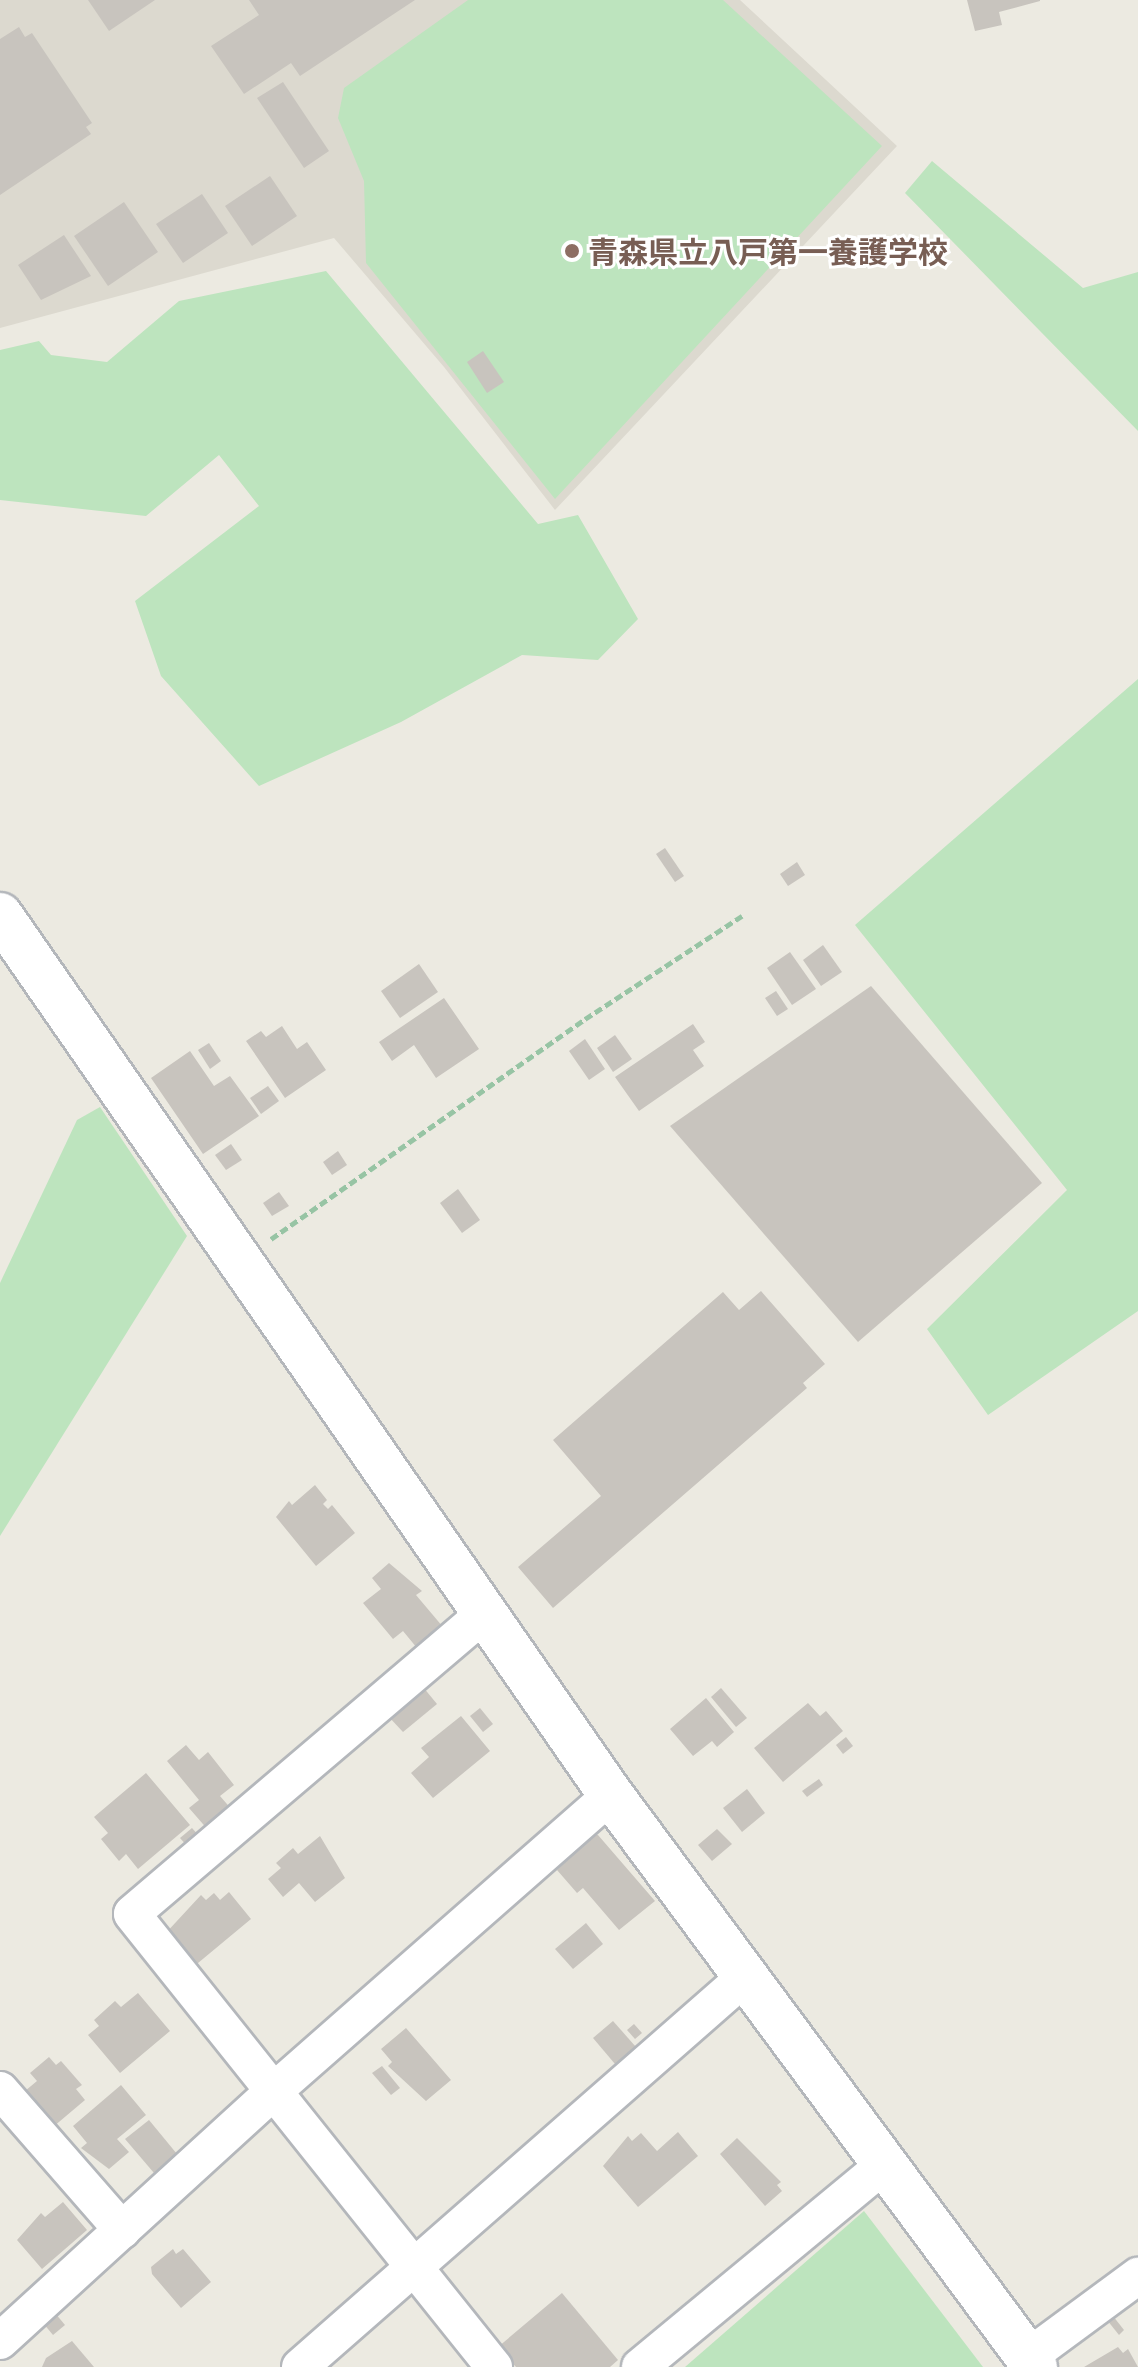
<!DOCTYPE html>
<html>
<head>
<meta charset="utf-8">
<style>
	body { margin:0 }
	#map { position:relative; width:1138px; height:2367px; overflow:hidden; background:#eceae1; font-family:"Exo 2","Noto Sans JP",sans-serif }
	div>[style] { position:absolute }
	.education>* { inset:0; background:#dcd9cf }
	.green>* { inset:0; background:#bde4be }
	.building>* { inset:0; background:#c8c4be }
	.path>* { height:5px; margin-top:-2.5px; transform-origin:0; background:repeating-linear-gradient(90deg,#97c4a4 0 8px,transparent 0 12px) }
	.roads { filter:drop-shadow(2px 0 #b4b7bb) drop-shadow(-2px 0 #b4b7bb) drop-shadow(0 2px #b4b7bb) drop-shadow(0 -2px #b4b7bb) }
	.minor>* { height:36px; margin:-18px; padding:0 18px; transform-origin:18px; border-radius:18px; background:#fff }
	.tertiary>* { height:44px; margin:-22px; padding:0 22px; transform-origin:22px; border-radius:22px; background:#fff }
	.dots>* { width:22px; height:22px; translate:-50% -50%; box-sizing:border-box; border:4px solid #fff; border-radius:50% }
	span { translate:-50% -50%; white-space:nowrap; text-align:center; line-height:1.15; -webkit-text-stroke:6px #fff; paint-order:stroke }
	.education-label { font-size:30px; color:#785e54; font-weight:700 }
	.left { translate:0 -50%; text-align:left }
</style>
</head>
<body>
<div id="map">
	<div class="education">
		<i style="clip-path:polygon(0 0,740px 0,897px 146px,555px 510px,444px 367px,334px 238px,0 328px)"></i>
	</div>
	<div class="green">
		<i style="clip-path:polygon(468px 0,723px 0,882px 146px,555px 499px,366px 263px,364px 181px,338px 118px,344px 88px)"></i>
		<i style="clip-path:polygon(932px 161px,1083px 288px,1138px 272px,1138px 431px,905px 193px)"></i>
		<i style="clip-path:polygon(326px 271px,538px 524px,578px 515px,638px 619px,598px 660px,522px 655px,401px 722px,259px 786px,161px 676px,135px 601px,259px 506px,219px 455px,146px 516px,0 500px,0 350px,39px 341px,51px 355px,107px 362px,179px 301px)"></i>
		<i style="clip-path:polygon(1138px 679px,1138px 1311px,988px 1415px,927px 1329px,1067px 1190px,855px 925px)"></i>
		<i style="clip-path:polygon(100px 1107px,187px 1236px,0 1536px,0 1283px,77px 1120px)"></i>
		<i style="clip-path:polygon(864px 2211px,983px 2367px,685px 2367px)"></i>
	</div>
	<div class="building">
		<i style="clip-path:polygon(88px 0,155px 0,109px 31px)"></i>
		<i style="clip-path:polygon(249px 0,415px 0,300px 76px,291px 63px,244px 94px,211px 46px,259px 15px)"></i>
		<i style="clip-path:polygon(967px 0,1040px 0,1040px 1px,999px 12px,1002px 25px,975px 31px)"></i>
		<i style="clip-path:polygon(19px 27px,25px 37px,32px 33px,92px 123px,86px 127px,91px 134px,0 195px,0 39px)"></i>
		<i style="clip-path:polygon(283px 82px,329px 151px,304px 168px,257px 98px)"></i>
		<i style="clip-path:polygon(270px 176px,297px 216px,252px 246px,225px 206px)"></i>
		<i style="clip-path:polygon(202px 194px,228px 233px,183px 263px,156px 224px)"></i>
		<i style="clip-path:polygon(124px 202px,158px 252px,108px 286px,74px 236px)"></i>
		<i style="clip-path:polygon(64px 235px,91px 276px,41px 300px,18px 265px)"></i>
		<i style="clip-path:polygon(483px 351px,504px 382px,487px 393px,467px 362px)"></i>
		<i style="clip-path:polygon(665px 848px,684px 876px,675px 882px,656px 854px)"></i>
		<i style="clip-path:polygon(797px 862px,805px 875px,788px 886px,780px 874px)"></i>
		<i style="clip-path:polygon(823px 945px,842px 972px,821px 986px,803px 960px)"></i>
		<i style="clip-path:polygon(790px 952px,816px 989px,792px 1005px,767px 968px)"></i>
		<i style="clip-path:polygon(419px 964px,438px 992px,400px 1018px,381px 991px)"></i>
		<i style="clip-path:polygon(871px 986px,1042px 1183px,858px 1342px,670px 1126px)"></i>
		<i style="clip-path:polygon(776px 991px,788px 1009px,777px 1016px,765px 998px)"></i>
		<i style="clip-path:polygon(444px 998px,479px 1049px,436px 1078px,414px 1045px,392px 1061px,379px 1042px)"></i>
		<i style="clip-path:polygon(693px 1024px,705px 1042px,693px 1050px,704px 1066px,639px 1111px,615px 1077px)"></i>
		<i style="clip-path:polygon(282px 1026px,297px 1049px,307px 1042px,326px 1070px,285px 1098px,246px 1041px,261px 1031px,266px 1037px)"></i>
		<i style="clip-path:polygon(615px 1035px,632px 1059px,613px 1072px,597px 1048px)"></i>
		<i style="clip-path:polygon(585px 1039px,605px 1069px,589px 1080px,569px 1051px)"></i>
		<i style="clip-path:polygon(209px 1043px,221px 1061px,210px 1069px,198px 1050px)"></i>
		<i style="clip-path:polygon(190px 1051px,214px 1086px,230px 1076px,259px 1116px,203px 1154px,151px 1078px)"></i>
		<i style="clip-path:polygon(268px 1086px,279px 1101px,261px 1114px,250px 1098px)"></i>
		<i style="clip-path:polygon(231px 1144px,242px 1160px,226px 1170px,215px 1155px)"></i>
		<i style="clip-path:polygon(338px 1151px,347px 1165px,332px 1175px,323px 1162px)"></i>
		<i style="clip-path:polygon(458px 1189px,480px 1220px,462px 1233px,440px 1203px)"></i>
		<i style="clip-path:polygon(279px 1192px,289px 1206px,272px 1216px,263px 1203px)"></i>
		<i style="clip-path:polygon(761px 1291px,825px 1364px,803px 1383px,807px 1388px,553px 1608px,518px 1567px,601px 1496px,553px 1440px,723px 1292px,739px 1310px)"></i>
		<i style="clip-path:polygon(315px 1485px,327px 1500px,323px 1504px,328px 1509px,332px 1505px,355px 1533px,316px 1566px,276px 1517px,289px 1501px,292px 1505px)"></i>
		<i style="clip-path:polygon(389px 1563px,422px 1591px,416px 1595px,443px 1627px,417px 1648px,403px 1631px,393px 1639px,363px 1603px,381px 1589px,372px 1578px)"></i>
		<i style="clip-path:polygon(423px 1687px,437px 1704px,403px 1732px,388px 1716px)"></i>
		<i style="clip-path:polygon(721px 1688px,747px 1718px,736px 1727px,711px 1697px)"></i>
		<i style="clip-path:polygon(706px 1698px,734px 1732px,717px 1747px,712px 1741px,693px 1756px,670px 1729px)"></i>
		<i style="clip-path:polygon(808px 1703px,820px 1716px,826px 1711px,843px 1731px,783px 1782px,754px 1748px)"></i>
		<i style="clip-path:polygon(480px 1708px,493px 1724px,483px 1732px,470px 1716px)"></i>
		<i style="clip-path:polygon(461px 1716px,490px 1751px,433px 1798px,411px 1773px,429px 1757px,421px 1748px)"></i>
		<i style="clip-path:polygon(846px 1737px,853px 1746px,843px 1754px,836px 1745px)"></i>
		<i style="clip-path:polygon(186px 1745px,199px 1760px,208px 1752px,234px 1785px,220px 1796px,233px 1811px,209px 1831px,189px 1808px,199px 1800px,167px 1761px)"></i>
		<i style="clip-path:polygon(146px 1773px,190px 1825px,138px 1869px,126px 1854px,119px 1861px,101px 1839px,108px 1833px,94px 1817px)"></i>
		<i style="clip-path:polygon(819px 1779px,823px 1785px,807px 1797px,802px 1791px)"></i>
		<i style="clip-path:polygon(747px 1789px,765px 1813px,742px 1832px,723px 1808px)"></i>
		<i style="clip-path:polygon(192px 1828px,200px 1837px,188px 1847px,180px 1838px)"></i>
		<i style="clip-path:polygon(717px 1829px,732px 1844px,712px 1861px,698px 1845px)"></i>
		<i style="clip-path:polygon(591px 1833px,598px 1835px,655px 1901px,619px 1930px,583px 1888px,577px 1893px,557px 1870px)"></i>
		<i style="clip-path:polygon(320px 1836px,345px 1878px,315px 1902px,299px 1883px,283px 1897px,268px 1879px,281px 1868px,276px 1863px,293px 1848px,298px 1854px)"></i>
		<i style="clip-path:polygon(229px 1892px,251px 1919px,192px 1968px,164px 1935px,201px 1895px,206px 1900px,214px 1893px,220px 1900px)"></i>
		<i style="clip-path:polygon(586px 1923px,603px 1944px,573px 1969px,555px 1949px)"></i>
		<i style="clip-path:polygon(138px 1993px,170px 2031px,120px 2073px,88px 2035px,99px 2026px,94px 2020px,115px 2001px,121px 2007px)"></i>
		<i style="clip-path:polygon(613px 2021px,636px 2047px,615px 2064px,593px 2038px)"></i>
		<i style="clip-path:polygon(634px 2024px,642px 2033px,635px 2039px,627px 2030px)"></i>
		<i style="clip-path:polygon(406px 2028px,451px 2080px,426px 2101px,388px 2066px,392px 2062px,381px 2049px)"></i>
		<i style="clip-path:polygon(49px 2057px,56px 2065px,61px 2061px,82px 2085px,76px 2089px,85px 2100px,53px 2127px,25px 2091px,37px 2081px,30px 2073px)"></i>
		<i style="clip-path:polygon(382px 2066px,400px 2088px,391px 2095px,372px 2073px)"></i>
		<i style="clip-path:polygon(121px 2085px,146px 2115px,117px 2139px,129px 2152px,109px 2169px,81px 2148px,87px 2143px,73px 2126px)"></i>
		<i style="clip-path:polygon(149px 2120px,177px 2154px,154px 2173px,125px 2139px)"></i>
		<i style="clip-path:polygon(678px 2132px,698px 2156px,638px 2207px,603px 2166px,628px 2136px,632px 2141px,641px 2133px,657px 2151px)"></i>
		<i style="clip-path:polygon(737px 2138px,781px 2182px,777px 2185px,782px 2191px,765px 2206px,720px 2154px)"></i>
		<i style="clip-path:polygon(63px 2202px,87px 2230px,42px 2269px,17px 2240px,41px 2213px,45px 2217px)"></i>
		<i style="clip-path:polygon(173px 2249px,176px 2254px,183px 2249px,211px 2282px,181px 2308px,152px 2274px,151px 2267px)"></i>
		<i style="clip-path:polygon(562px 2293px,618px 2360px,610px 2367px,516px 2367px,498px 2347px)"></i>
		<i style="clip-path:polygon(55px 2313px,65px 2325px,53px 2335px,43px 2323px)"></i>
		<i style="clip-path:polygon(1113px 2316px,1124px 2330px,1119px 2335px,1107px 2320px)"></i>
		<i style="clip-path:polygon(72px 2341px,94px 2367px,42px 2367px,46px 2358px)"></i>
		<i style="clip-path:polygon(1118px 2347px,1123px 2353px,1128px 2349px,1138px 2367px,1084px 2367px)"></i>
	</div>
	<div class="path">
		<i style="left:271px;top:1239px;width:383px;rotate:-35deg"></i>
		<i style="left:585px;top:1019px;width:188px;rotate:-33.3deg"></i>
	</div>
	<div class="roads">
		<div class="minor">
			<i style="left:484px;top:1614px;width:462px;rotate:139.6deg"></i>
			<i style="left:132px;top:1914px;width:580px;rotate:51.37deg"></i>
			<i style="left:0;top:2090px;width:186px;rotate:48.9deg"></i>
			<i style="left:0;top:2341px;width:371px;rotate:-42.4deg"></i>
			<i style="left:274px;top:2091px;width:449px;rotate:-41.3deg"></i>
			<i style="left:1028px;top:2357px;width:137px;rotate:-36.4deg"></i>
			<i style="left:300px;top:2367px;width:592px;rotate:-41.23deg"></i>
			<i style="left:640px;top:2367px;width:315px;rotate:-39.6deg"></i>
		</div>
		<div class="tertiary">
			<i style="left:0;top:915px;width:1071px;rotate:55.23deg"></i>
			<i style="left:611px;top:1795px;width:712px;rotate:53.45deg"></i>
		</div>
	</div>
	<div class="dots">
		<i style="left:572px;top:251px;background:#8d6e63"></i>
	</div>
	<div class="education-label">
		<span class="left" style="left:588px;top:251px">青森県立八戸第一養護学校</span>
	</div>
</div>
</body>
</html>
